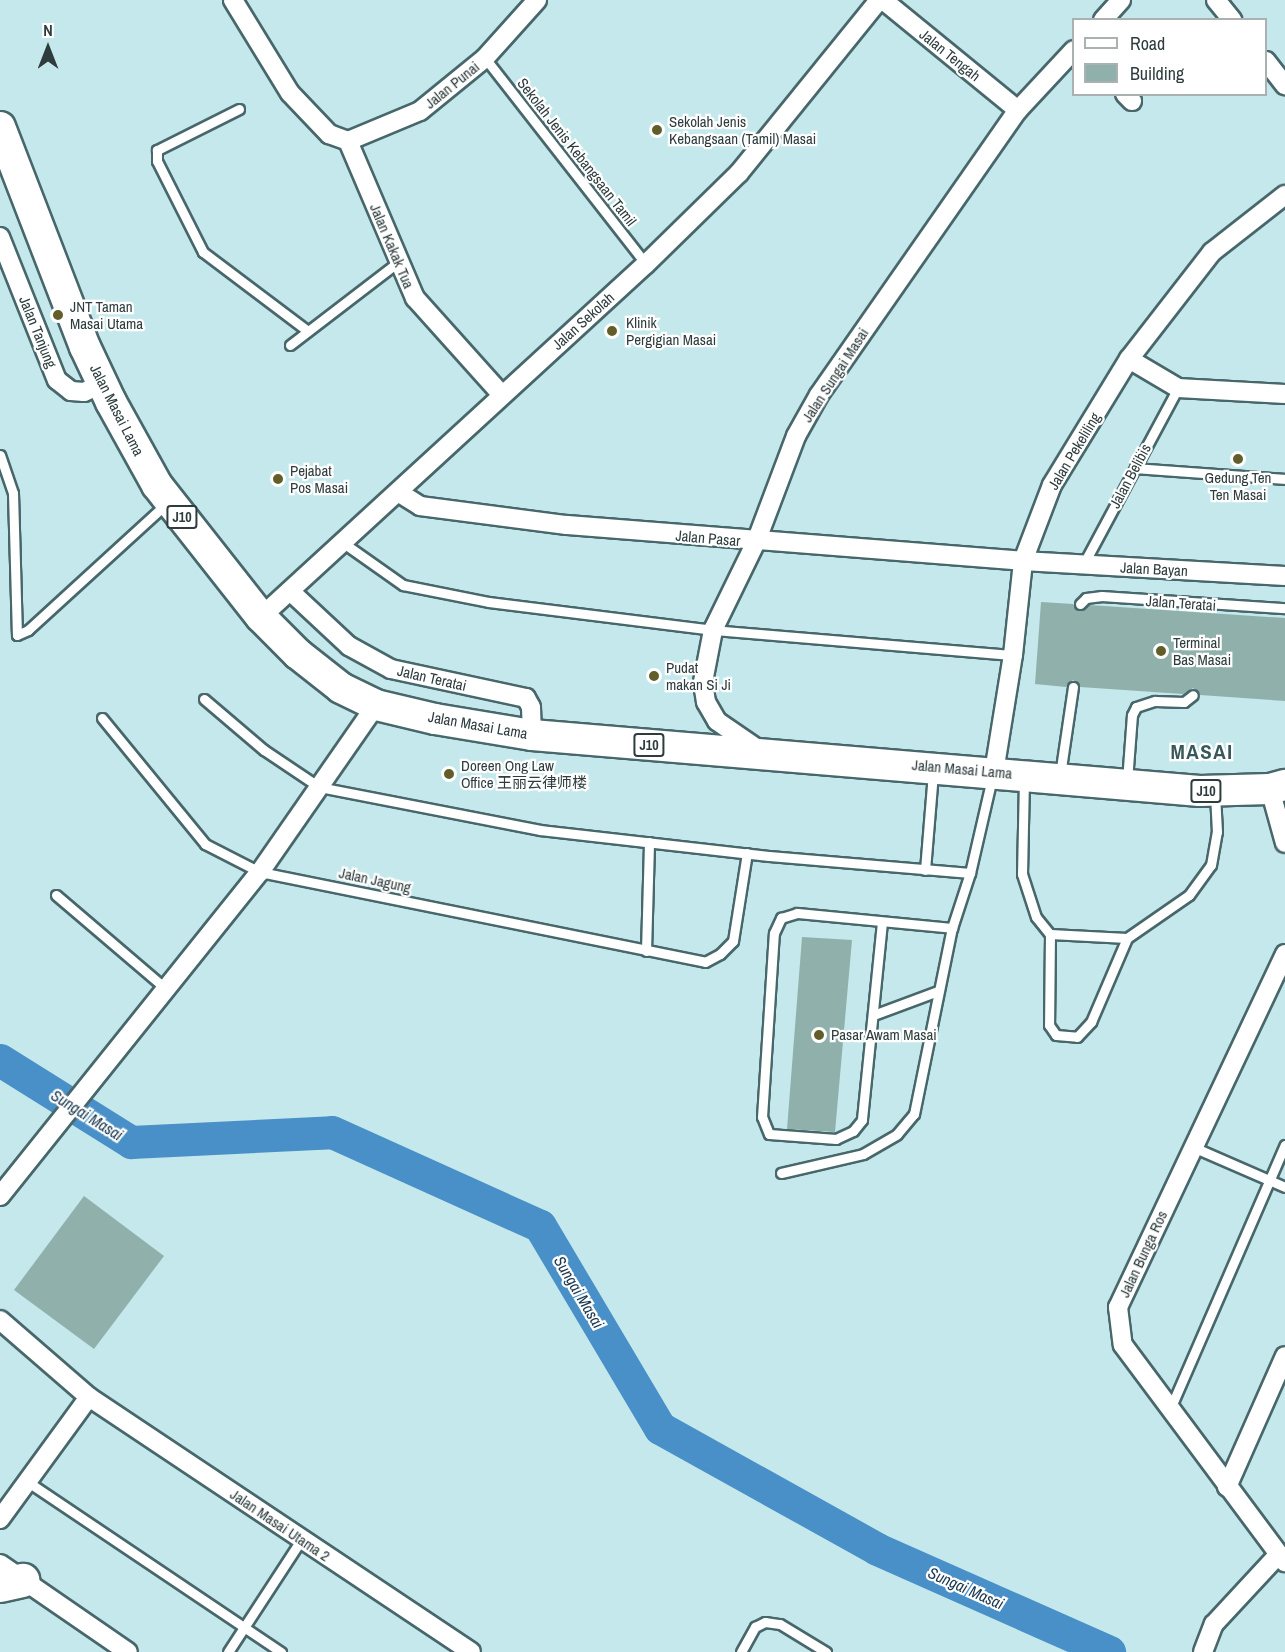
<!DOCTYPE html>
<html>
<head>
<meta charset="utf-8">
<style>
	body { margin:0 }
	#map { position:relative; width:1285px; height:1652px; overflow:hidden; background:#c4e8eb; font-family:"Archivo Narrow","Noto Sans SC",sans-serif }
	div>[style] { position:absolute }
	.river>* { height:33px; margin:-16.5px; padding:0 16.5px; transform-origin:16.5px; border-radius:16.5px; background:#4890c7 }
	.building>* { inset:0; background:#90b1ab }
	.roads { filter:drop-shadow(2px 0 #48676b) drop-shadow(-2px 0 #48676b) drop-shadow(0 2px #48676b) drop-shadow(0 -2px #48676b) }
	.lane>* { height:9px; margin:-4.5px; padding:0 4.5px; transform-origin:4.5px; border-radius:4.5px; background:#fff }
	.street>* { height:18px; margin:-9px; padding:0 9px; transform-origin:9px; border-radius:9px; background:#fff }
	.primary>* { height:30px; margin:-15px; padding:0 15px; transform-origin:15px; border-radius:15px; background:#fff }
	.highway>* { height:33px; margin:-16.5px; padding:0 16.5px; transform-origin:16.5px; border-radius:16.5px; background:#fff }
	.dots>* { width:16px; height:16px; translate:-50% -50%; box-sizing:border-box; border:3px solid #fff; border-radius:50% }
	span { translate:-50% -50%; white-space:nowrap; text-align:center; line-height:1.15; -webkit-text-stroke:4.5px #fff; paint-order:stroke }
	.shield-label span { padding:2px 4px; background:#fff; border:2px solid; border-radius:4px; -webkit-text-stroke-width:0 }
	.shield-label { font-size:14px; color:#2e3c3d; font-weight:700 }
	.street-label { font-size:15px; color:#2e3c3d }
	.poi-label { font-size:15px; color:#2e3c3d }
	.left { translate:0 -50%; text-align:left }
	.water-label { font-size:16px; color:#18374f; font-style:italic }
	.district-label { font-size:21px; color:#38575a; font-weight:700; letter-spacing:1.5px }
	.legend { position:absolute; left:1072px; top:18px; width:195px; height:78px; box-sizing:border-box; background:#fff; border:2px solid #abb1b1; margin:0; padding:8px 10px; list-style:none; font-size:18px; color:#2e3c3d }
	.legend li { display:flex; align-items:center; gap:12px; height:30px }
	.legend b { width:30px; border:2px solid #abb1b1 }
	.north { position:absolute; left:18px; top:18px; width:60px; height:60px; -webkit-text-stroke:4px #fff; paint-order:stroke; rotate:0deg; font-size:16px; font-weight:700; line-height:24px; text-align:center; color:#2e3c3d }
	.north::after { content:''; display:block; margin:auto; width:21px; height:27px; background:#2e3c3d; clip-path:polygon(50% 0,100% 100%,50% 72%,0 100%) }
</style>
</head>
<body>
<div id="map">
	<div class="river">
		<i style="left:0;top:1060px;width:155px;rotate:32deg"></i>
		<i style="left:131px;top:1142px;width:201px;rotate:-2.8deg"></i>
		<i style="left:332px;top:1132px;width:228px;rotate:24.3deg"></i>
		<i style="left:540px;top:1226px;width:235px;rotate:59.3deg"></i>
		<i style="left:660px;top:1428px;width:248px;rotate:29.1deg"></i>
		<i style="left:877px;top:1549px;width:254px;rotate:23.9deg"></i>
	</div>
	<div class="building">
		<i style="clip-path:polygon(1041px 602px,1073px 604px,1079px 611px,1089px 605px,1285px 618px,1285px 701px,1200px 695px,1193px 688px,1183px 694px,1080px 687px,1073px 680px,1066px 687px,1035px 684px)"></i>
		<i style="clip-path:polygon(802px 937px,852px 940px,835px 1132px,787px 1129px)"></i>
		<i style="clip-path:polygon(84px 1196px,164px 1256px,94px 1349px,14px 1290px)"></i>
	</div>
	<div class="roads">
		<div class="lane">
			<i style="left:485px;top:58px;width:261px;rotate:52deg"></i>
			<i style="left:239px;top:109px;width:92px;rotate:153.4deg"></i>
			<i style="left:157px;top:150px;width:11px;rotate:90deg"></i>
			<i style="left:157px;top:161px;width:102px;rotate:63.2deg"></i>
			<i style="left:203px;top:252px;width:131px;rotate:37deg"></i>
			<i style="left:290px;top:345px;width:136px;rotate:-37.5deg"></i>
			<i style="left:0;top:455px;width:40px;rotate:71.1deg"></i>
			<i style="left:13px;top:493px;width:142px;rotate:88.4deg"></i>
			<i style="left:17px;top:635px;width:12px;rotate:-24deg"></i>
			<i style="left:28px;top:630px;width:187px;rotate:-42.4deg"></i>
			<i style="left:1135px;top:468px;width:150px;rotate:4.2deg"></i>
			<i style="left:342px;top:542px;width:75px;rotate:35.2deg"></i>
			<i style="left:403px;top:585px;width:88px;rotate:11.2deg"></i>
			<i style="left:489px;top:602px;width:226px;rotate:7.1deg"></i>
			<i style="left:713px;top:630px;width:301px;rotate:4.8deg"></i>
			<i style="left:1083px;top:565px;width:201px;rotate:-61.8deg"></i>
			<i style="left:1080px;top:604px;width:8px;rotate:-45deg"></i>
			<i style="left:1086px;top:598px;width:16px;rotate:-7deg"></i>
			<i style="left:1102px;top:596px;width:183px;rotate:3.8deg"></i>
			<i style="left:204px;top:699px;width:79px;rotate:40.4deg"></i>
			<i style="left:264px;top:750px;width:66px;rotate:33.9deg"></i>
			<i style="left:319px;top:787px;width:225px;rotate:11deg"></i>
			<i style="left:540px;top:830px;width:230px;rotate:6.5deg"></i>
			<i style="left:769px;top:856px;width:202px;rotate:4.8deg"></i>
			<i style="left:102px;top:718px;width:163px;rotate:50.7deg"></i>
			<i style="left:205px;top:844px;width:62px;rotate:27deg"></i>
			<i style="left:260px;top:872px;width:454px;rotate:11.4deg"></i>
			<i style="left:705px;top:962px;width:17px;rotate:-28deg"></i>
			<i style="left:720px;top:954px;width:18px;rotate:-45deg"></i>
			<i style="left:733px;top:941px;width:89px;rotate:-81deg"></i>
			<i style="left:1060px;top:775px;width:89px;rotate:-81.6deg"></i>
			<i style="left:1024px;top:779px;width:95px;rotate:91.2deg"></i>
			<i style="left:1022px;top:874px;width:45px;rotate:72deg"></i>
			<i style="left:1036px;top:917px;width:22px;rotate:51deg"></i>
			<i style="left:1050px;top:934px;width:77px;rotate:3deg"></i>
			<i style="left:1127px;top:938px;width:75px;rotate:-34.7deg"></i>
			<i style="left:1189px;top:895px;width:37px;rotate:-54deg"></i>
			<i style="left:1211px;top:865px;width:34px;rotate:-80deg"></i>
			<i style="left:1217px;top:832px;width:39px;rotate:-93deg"></i>
			<i style="left:1127px;top:781px;width:66px;rotate:-85.7deg"></i>
			<i style="left:1132px;top:715px;width:9px;rotate:-63deg"></i>
			<i style="left:1136px;top:707px;width:20px;rotate:-18deg"></i>
			<i style="left:1155px;top:701px;width:29px;rotate:2deg"></i>
			<i style="left:1184px;top:702px;width:11px;rotate:-38deg"></i>
			<i style="left:925px;top:870px;width:98px;rotate:-85.3deg"></i>
			<i style="left:56px;top:895px;width:145px;rotate:40.5deg"></i>
			<i style="left:882px;top:922px;width:199px;rotate:95.8deg"></i>
			<i style="left:862px;top:1120px;width:14px;rotate:129deg"></i>
			<i style="left:853px;top:1131px;width:19px;rotate:155deg"></i>
			<i style="left:836px;top:1139px;width:67px;rotate:-175.7deg"></i>
			<i style="left:769px;top:1134px;width:18px;rotate:-112deg"></i>
			<i style="left:762px;top:1117px;width:184px;rotate:-86.3deg"></i>
			<i style="left:774px;top:933px;width:17px;rotate:-65deg"></i>
			<i style="left:781px;top:918px;width:17px;rotate:-17deg"></i>
			<i style="left:797px;top:913px;width:156px;rotate:5.5deg"></i>
			<i style="left:1050px;top:934px;width:91px;rotate:90.6deg"></i>
			<i style="left:1049px;top:1025px;width:12px;rotate:55deg"></i>
			<i style="left:1056px;top:1035px;width:21px;rotate:5deg"></i>
			<i style="left:1077px;top:1037px;width:21px;rotate:-47deg"></i>
			<i style="left:1091px;top:1022px;width:91px;rotate:-66.8deg"></i>
			<i style="left:646px;top:951px;width:109px;rotate:-88.4deg"></i>
			<i style="left:876px;top:1014px;width:66px;rotate:-20.4deg"></i>
			<i style="left:1193px;top:1147px;width:100px;rotate:23.5deg"></i>
			<i style="left:781px;top:1173px;width:84px;rotate:-13deg"></i>
			<i style="left:863px;top:1154px;width:39px;rotate:-30deg"></i>
			<i style="left:897px;top:1134px;width:26px;rotate:-50deg"></i>
			<i style="left:914px;top:1114px;width:190px;rotate:-78.5deg"></i>
			<i style="left:952px;top:928px;width:58px;rotate:-71.9deg"></i>
			<i style="left:970px;top:873px;width:98px;rotate:-77deg"></i>
			<i style="left:1170px;top:1409px;width:288px;rotate:-66.5deg"></i>
			<i style="left:28px;top:1482px;width:305px;rotate:33.9deg"></i>
			<i style="left:228px;top:1652px;width:134px;rotate:-56.9deg"></i>
			<i style="left:741px;top:1652px;width:29px;rotate:-61deg"></i>
			<i style="left:755px;top:1627px;width:11px;rotate:-27deg"></i>
			<i style="left:765px;top:1622px;width:15px;rotate:8deg"></i>
			<i style="left:780px;top:1624px;width:54px;rotate:31.3deg"></i>
		</div>
		<div class="street">
			<i style="left:233px;top:0;width:109px;rotate:58.5deg"></i>
			<i style="left:290px;top:93px;width:57px;rotate:46.4deg"></i>
			<i style="left:329px;top:134px;width:20px;rotate:20deg"></i>
			<i style="left:883px;top:0;width:174px;rotate:39.2deg"></i>
			<i style="left:1216px;top:0;width:26px;rotate:51deg"></i>
			<i style="left:1103px;top:20px;width:27px;rotate:-48deg"></i>
			<i style="left:1266px;top:61px;width:31px;rotate:52deg"></i>
			<i style="left:1125px;top:94px;width:10px;rotate:45deg"></i>
			<i style="left:348px;top:141px;width:171px;rotate:66.9deg"></i>
			<i style="left:415px;top:298px;width:130px;rotate:48.1deg"></i>
			<i style="left:348px;top:141px;width:78px;rotate:-22.6deg"></i>
			<i style="left:420px;top:111px;width:84px;rotate:-39.2deg"></i>
			<i style="left:485px;top:58px;width:78px;rotate:-48.1deg"></i>
			<i style="left:0;top:237px;width:154px;rotate:68.3deg"></i>
			<i style="left:57px;top:380px;width:18px;rotate:38deg"></i>
			<i style="left:71px;top:391px;width:13px;rotate:4deg"></i>
			<i style="left:84px;top:392px;width:20px;rotate:-24deg"></i>
			<i style="left:1129px;top:359px;width:57px;rotate:30.6deg"></i>
			<i style="left:1178px;top:388px;width:107px;rotate:3.2deg"></i>
			<i style="left:398px;top:492px;width:26px;rotate:32deg"></i>
			<i style="left:420px;top:506px;width:148px;rotate:7.4deg"></i>
			<i style="left:567px;top:525px;width:457px;rotate:4.5deg"></i>
			<i style="left:1023px;top:561px;width:262px;rotate:3.3deg"></i>
			<i style="left:290px;top:591px;width:81px;rotate:43deg"></i>
			<i style="left:349px;top:646px;width:48px;rotate:28.7deg"></i>
			<i style="left:391px;top:669px;width:138px;rotate:12.1deg"></i>
			<i style="left:526px;top:698px;width:10px;rotate:61deg"></i>
			<i style="left:531px;top:707px;width:28px;rotate:88deg"></i>
			<i style="left:261px;top:617px;width:522px;rotate:-42.52deg"></i>
			<i style="left:646px;top:264px;width:130px;rotate:-44.4deg"></i>
			<i style="left:739px;top:173px;width:223px;rotate:-51deg"></i>
			<i style="left:759px;top:750px;width:51px;rotate:-145.4deg"></i>
			<i style="left:717px;top:721px;width:22px;rotate:-120deg"></i>
			<i style="left:706px;top:702px;width:20px;rotate:-99deg"></i>
			<i style="left:703px;top:682px;width:53px;rotate:-79.1deg"></i>
			<i style="left:713px;top:630px;width:98px;rotate:-64deg"></i>
			<i style="left:756px;top:542px;width:113px;rotate:-69.3deg"></i>
			<i style="left:796px;top:436px;width:47px;rotate:-60.7deg"></i>
			<i style="left:819px;top:395px;width:348px;rotate:-55.1deg"></i>
			<i style="left:1018px;top:110px;width:82px;rotate:-47deg"></i>
			<i style="left:994px;top:772px;width:119px;rotate:-80.8deg"></i>
			<i style="left:1013px;top:655px;width:95px;rotate:-83.9deg"></i>
			<i style="left:1023px;top:561px;width:81px;rotate:-69.1deg"></i>
			<i style="left:1052px;top:485px;width:148px;rotate:-58.6deg"></i>
			<i style="left:1129px;top:359px;width:135px;rotate:-52.2deg"></i>
			<i style="left:1212px;top:252px;width:93px;rotate:-38deg"></i>
			<i style="left:1270px;top:789px;width:56px;rotate:74.5deg"></i>
			<i style="left:1285px;top:954px;width:391px;rotate:115.3deg"></i>
			<i style="left:1118px;top:1307px;width:38px;rotate:83deg"></i>
			<i style="left:1123px;top:1345px;width:271px;rotate:53.3deg"></i>
			<i style="left:0;top:1196px;width:415px;rotate:-51.3deg"></i>
			<i style="left:260px;top:872px;width:203px;rotate:-55.2deg"></i>
			<i style="left:0;top:1320px;width:118px;rotate:40.9deg"></i>
			<i style="left:89px;top:1397px;width:459px;rotate:33.7deg"></i>
			<i style="left:1227px;top:1487px;width:143px;rotate:-66.1deg"></i>
			<i style="left:0;top:1519px;width:151px;rotate:-53.9deg"></i>
			<i style="left:0;top:1564px;width:155px;rotate:34.5deg"></i>
			<i style="left:1203px;top:1652px;width:30px;rotate:-69deg"></i>
			<i style="left:1214px;top:1624px;width:93px;rotate:-47.2deg"></i>
		</div>
		<div class="primary">
			<i style="left:0;top:127px;width:236px;rotate:68.9deg"></i>
			<i style="left:85px;top:347px;width:61px;rotate:64.7deg"></i>
			<i style="left:111px;top:402px;width:95px;rotate:61deg"></i>
			<i style="left:157px;top:485px;width:168px;rotate:51.8deg"></i>
			<i style="left:261px;top:617px;width:52px;rotate:45deg"></i>
			<i style="left:298px;top:654px;width:55px;rotate:38.3deg"></i>
			<i style="left:341px;top:688px;width:39px;rotate:26deg"></i>
			<i style="left:376px;top:705px;width:61px;rotate:13.3deg"></i>
			<i style="left:435px;top:719px;width:98px;rotate:9.4deg"></i>
			<i style="left:532px;top:735px;width:670px;rotate:4.79deg"></i>
			<i style="left:1200px;top:791px;width:70px;rotate:-1.6deg"></i>
			<i style="left:1270px;top:789px;width:16px;rotate:-15deg"></i>
		</div>
		<div class="highway">
			<i style="left:0;top:1585px;width:23px;rotate:-13deg"></i>
		</div>
	</div>
	<div class="dots">
		<i style="left:657px;top:130px;background:#625e2a"></i>
		<i style="left:58px;top:315px;background:#625e2a"></i>
		<i style="left:612px;top:331px;background:#625e2a"></i>
		<i style="left:1238px;top:459px;background:#625e2a"></i>
		<i style="left:278px;top:479px;background:#625e2a"></i>
		<i style="left:1161px;top:651px;background:#625e2a"></i>
		<i style="left:654px;top:676px;background:#625e2a"></i>
		<i style="left:449px;top:774px;background:#625e2a"></i>
		<i style="left:819px;top:1035px;background:#625e2a"></i>
	</div>
	<div class="shield-label">
		<span style="left:182px;top:517px">J10</span>
		<span style="left:649px;top:745px">J10</span>
		<span style="left:1206px;top:791px">J10</span>
	</div>
	<div class="street-label">
		<span style="left:950px;top:55px;rotate:39deg">Jalan Tengah</span>
		<span style="left:452px;top:85px;rotate:-39deg">Jalan Punai</span>
		<span style="left:577px;top:152px;rotate:52deg">Sekolah Jenis Kebangsaan Tamil</span>
		<span style="left:392px;top:246px;rotate:67deg">Jalan Kakak Tua</span>
		<span style="left:583px;top:321px;rotate:-42deg">Jalan Sekolah</span>
		<span style="left:38px;top:332px;rotate:68deg">Jalan Tanjung</span>
		<span style="left:835px;top:375px;rotate:-57deg">Jalan Sungai Masai</span>
		<span style="left:117px;top:410px;rotate:63deg">Jalan Masai Lama</span>
		<span style="left:1074px;top:451px;rotate:-59deg">Jalan Pekeliling</span>
		<span style="left:1130px;top:476px;rotate:-62deg">Jalan Belibis</span>
		<span style="left:708px;top:538px;rotate:5deg">Jalan Pasar</span>
		<span style="left:1154px;top:569px;rotate:3deg">Jalan Bayan</span>
		<span style="left:1181px;top:603px;rotate:4deg">Jalan Teratai</span>
		<span style="left:432px;top:678px;rotate:13deg">Jalan Teratai</span>
		<span style="left:478px;top:725px;rotate:10deg">Jalan Masai Lama</span>
		<span style="left:962px;top:769px;rotate:5deg">Jalan Masai Lama</span>
		<span style="left:375px;top:880px;rotate:12deg">Jalan Jagung</span>
		<span style="left:1143px;top:1254px;rotate:-65deg">Jalan Bunga Ros</span>
		<span style="left:280px;top:1525px;rotate:34deg">Jalan Masai Utama 2</span>
	</div>
	<div class="poi-label">
		<span class="left" style="left:669px;top:130px">Sekolah Jenis<br>Kebangsaan (Tamil) Masai</span>
		<span class="left" style="left:70px;top:315px">JNT Taman<br>Masai Utama</span>
		<span class="left" style="left:626px;top:331px">Klinik<br>Pergigian Masai</span>
		<span class="left" style="left:290px;top:479px">Pejabat<br>Pos Masai</span>
		<span style="left:1238px;top:486px">Gedung Ten<br>Ten Masai</span>
		<span class="left" style="left:1173px;top:651px">Terminal<br>Bas Masai</span>
		<span class="left" style="left:666px;top:676px">Pudat<br>makan Si Ji</span>
		<span class="left" style="left:461px;top:774px">Doreen Ong Law<br>Office 王丽云律师楼</span>
		<span class="left" style="left:831px;top:1035px">Pasar Awam Masai</span>
	</div>
	<div class="water-label">
		<span style="left:87px;top:1115px;rotate:32deg">Sungai Masai</span>
		<span style="left:579px;top:1292px;rotate:59deg">Sungai Masai</span>
		<span style="left:966px;top:1588px;rotate:24deg">Sungai Masai</span>
	</div>
	<div class="district-label">
		<span style="left:1202px;top:752px">MASAI</span>
	</div>
	<ul class="legend">
	<li><b style="height:8px;background:#fff"></b>Road</li>
	<li><b style="height:16px;background:#90b1ab"></b>Building</li>
	</ul>
	<div class="north">N</div>
</div>
</body>
</html>
